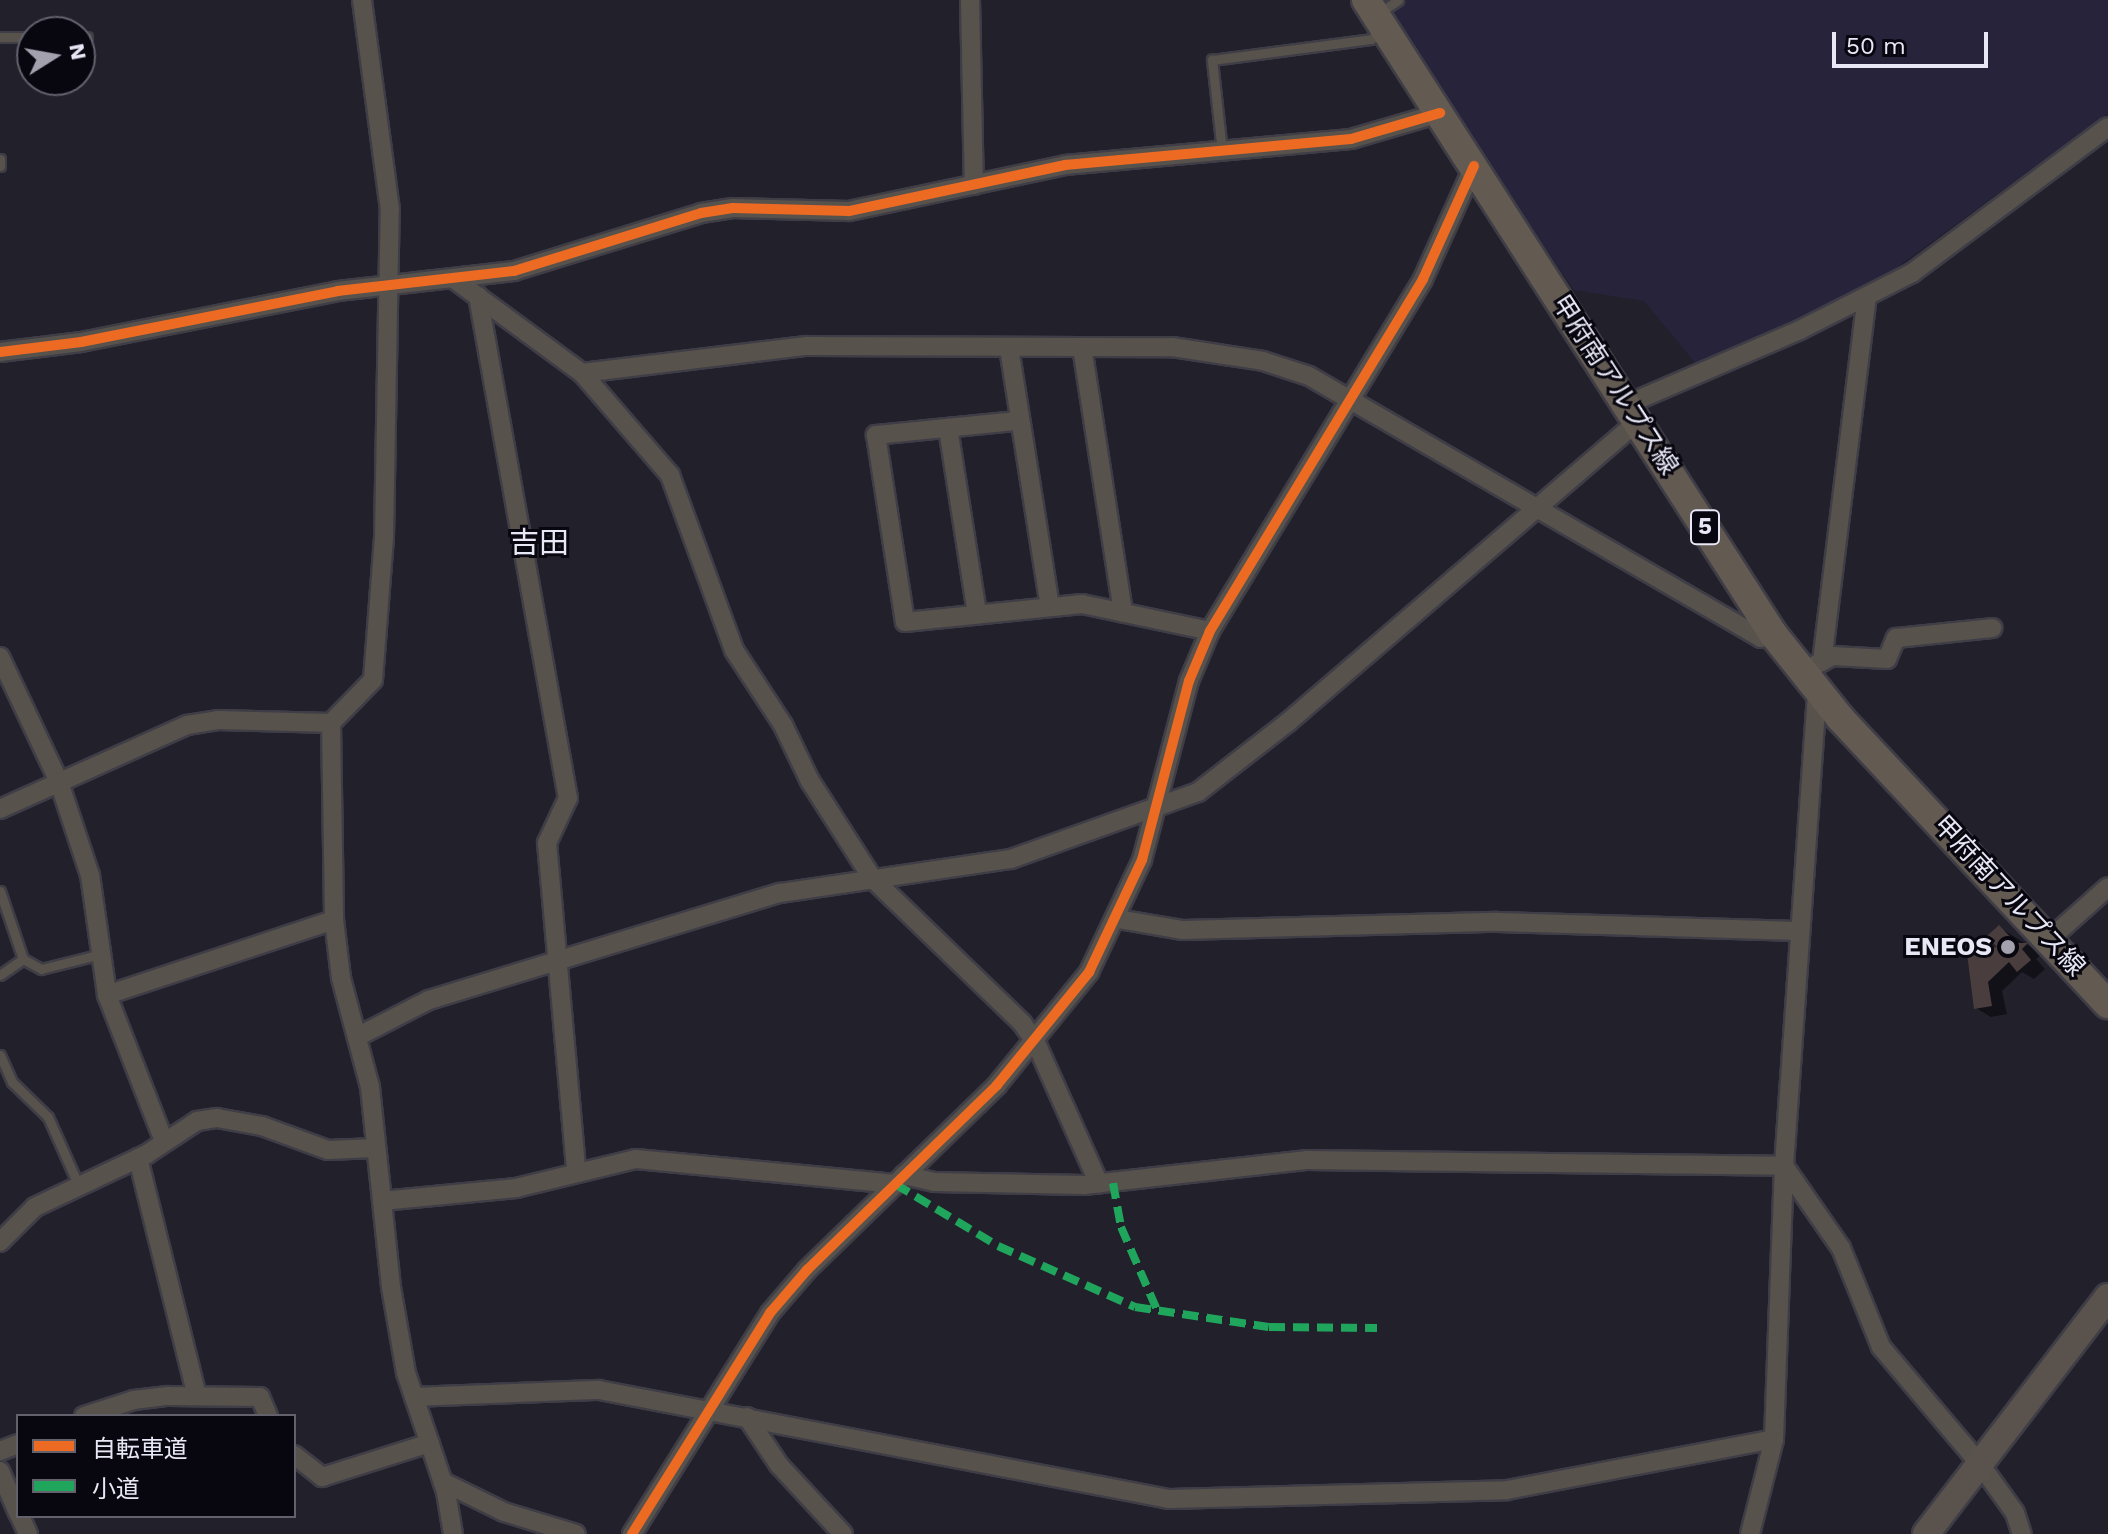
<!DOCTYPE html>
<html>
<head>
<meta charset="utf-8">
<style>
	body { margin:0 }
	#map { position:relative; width:2108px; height:1534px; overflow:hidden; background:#22202b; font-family:"Work Sans","Noto Sans JP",sans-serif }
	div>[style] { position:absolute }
	.built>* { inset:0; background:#26233b }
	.shadow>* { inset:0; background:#0007 }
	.building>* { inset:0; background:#493d3e }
	.roads { filter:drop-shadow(2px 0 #3f3d46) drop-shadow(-2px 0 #3f3d46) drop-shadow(0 2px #3f3d46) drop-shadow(0 -2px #3f3d46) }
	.lane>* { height:9px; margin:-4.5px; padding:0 4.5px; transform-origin:4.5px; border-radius:4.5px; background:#58524d }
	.street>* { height:18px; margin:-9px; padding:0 9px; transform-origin:9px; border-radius:9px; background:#58524d }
	.secondary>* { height:26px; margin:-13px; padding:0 13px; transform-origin:13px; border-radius:13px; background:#5a534d }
	.primary>* { height:28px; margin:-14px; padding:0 14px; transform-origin:14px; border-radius:14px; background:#635a52 }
	.quiet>* { height:8px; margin-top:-4px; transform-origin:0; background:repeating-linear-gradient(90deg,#20a55d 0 16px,transparent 0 24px) }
	.cycleway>* { height:10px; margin:-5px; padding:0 5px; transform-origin:5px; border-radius:5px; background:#ed6a23 }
	.dots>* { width:22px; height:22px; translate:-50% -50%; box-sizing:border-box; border:4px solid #080710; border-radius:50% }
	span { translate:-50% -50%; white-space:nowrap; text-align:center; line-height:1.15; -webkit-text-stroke:6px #080710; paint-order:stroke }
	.shield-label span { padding:2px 6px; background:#080710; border:2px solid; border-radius:6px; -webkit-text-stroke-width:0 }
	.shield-label { font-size:24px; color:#e8e7f5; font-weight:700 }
	.street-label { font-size:26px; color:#e8e7f5 }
	.poi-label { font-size:26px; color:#e8e7f5; font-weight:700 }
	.right { translate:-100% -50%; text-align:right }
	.quarter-label { font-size:30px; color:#e8e7f5 }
	.legend { position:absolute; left:16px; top:1414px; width:280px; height:104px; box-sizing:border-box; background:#080710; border:2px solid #62616c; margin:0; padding:10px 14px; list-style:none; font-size:24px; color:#e8e7f5 }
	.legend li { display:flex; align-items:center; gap:16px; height:40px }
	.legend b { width:40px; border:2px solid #62616c }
	.north { position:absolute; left:16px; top:16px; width:80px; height:80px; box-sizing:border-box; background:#080710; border:2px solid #62616c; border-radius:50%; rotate:79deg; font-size:22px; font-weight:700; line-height:32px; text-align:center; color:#e8e7f5 }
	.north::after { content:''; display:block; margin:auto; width:28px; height:36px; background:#a3a1ae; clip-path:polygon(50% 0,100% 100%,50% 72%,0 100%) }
	.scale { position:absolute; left:1832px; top:32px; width:156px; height:36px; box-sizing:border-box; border:4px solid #e8e7f5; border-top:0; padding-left:10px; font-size:24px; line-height:28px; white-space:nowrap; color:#e8e7f5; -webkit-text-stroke:6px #080710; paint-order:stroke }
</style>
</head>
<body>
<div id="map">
	<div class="built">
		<i style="clip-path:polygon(1376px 0,2108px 0,2108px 113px,1869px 288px,1698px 366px,1644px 301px,1574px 290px)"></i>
	</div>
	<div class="shadow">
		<i style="clip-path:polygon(1999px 927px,2042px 954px,2036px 959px,2045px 969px,2034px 979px,2022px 972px,2002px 991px,2007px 1014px,1991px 1017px,1976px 1008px,2000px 948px)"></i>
	</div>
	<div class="building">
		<i style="clip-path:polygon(1999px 925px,2016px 943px,2028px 943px,2022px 949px,2031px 960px,2017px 972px,2009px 962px,1988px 982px,1992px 1006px,1974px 1009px,1967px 953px,1997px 947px,1987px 936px)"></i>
	</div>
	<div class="roads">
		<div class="lane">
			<i style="left:1379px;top:13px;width:23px;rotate:-34deg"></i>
			<i style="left:0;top:37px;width:32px"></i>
			<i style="left:80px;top:37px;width:7px"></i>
			<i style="left:1222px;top:151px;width:92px;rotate:-96.3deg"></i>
			<i style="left:1212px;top:60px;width:160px;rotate:-7.5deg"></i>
			<i style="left:1371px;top:39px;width:14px;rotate:-36deg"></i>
			<i style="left:0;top:159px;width:7px;rotate:90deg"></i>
			<i style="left:0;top:891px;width:72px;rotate:71.3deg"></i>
			<i style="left:23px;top:959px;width:21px;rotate:29deg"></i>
			<i style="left:41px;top:969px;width:62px;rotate:-14deg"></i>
			<i style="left:0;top:975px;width:28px;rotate:-35deg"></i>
			<i style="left:0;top:1055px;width:30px;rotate:66deg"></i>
			<i style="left:12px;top:1082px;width:50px;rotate:44.2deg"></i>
			<i style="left:48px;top:1117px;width:73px;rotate:65.9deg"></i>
		</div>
		<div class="street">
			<i style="left:970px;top:0;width:185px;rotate:88.8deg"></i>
			<i style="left:454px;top:279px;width:159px;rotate:36.3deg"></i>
			<i style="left:582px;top:373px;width:135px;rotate:49.2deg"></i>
			<i style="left:670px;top:475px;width:186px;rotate:69.9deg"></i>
			<i style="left:734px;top:650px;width:90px;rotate:56.8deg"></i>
			<i style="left:783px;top:725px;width:62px;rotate:64.3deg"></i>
			<i style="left:810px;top:781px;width:115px;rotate:57.4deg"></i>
			<i style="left:872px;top:878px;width:209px;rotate:44deg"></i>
			<i style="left:1022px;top:1023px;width:24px;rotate:55deg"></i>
			<i style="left:1036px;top:1043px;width:154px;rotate:65.9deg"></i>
			<i style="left:478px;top:296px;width:510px;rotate:79.84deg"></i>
			<i style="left:568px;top:798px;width:50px;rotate:115deg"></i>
			<i style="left:547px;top:843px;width:328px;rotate:84.9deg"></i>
			<i style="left:1082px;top:347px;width:269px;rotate:81.2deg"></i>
			<i style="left:1009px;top:348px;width:262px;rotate:81deg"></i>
			<i style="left:0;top:352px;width:82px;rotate:-7deg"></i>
			<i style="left:81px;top:342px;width:262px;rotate:-11.2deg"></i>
			<i style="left:338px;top:291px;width:177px;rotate:-6.5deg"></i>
			<i style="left:514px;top:271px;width:196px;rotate:-17.2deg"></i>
			<i style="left:701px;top:213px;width:32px;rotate:-9deg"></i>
			<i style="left:733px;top:208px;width:116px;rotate:1.5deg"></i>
			<i style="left:849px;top:211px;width:221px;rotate:-12deg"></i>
			<i style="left:1065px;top:165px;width:287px;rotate:-5.2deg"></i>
			<i style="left:1351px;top:139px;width:93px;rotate:-16.3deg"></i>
			<i style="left:582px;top:373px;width:226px;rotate:-6.9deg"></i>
			<i style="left:806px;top:346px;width:366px;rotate:0.2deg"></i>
			<i style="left:1172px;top:347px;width:92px;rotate:8.7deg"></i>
			<i style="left:1263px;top:361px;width:48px;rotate:18.1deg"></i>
			<i style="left:1309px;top:376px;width:522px;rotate:30.1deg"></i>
			<i style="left:1761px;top:638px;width:13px;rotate:-18deg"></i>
			<i style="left:1628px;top:404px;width:187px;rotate:-23.3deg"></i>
			<i style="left:1800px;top:330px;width:126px;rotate:-27deg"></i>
			<i style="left:1912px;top:273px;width:244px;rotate:-36.7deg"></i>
			<i style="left:1016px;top:421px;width:141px;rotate:174.3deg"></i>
			<i style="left:876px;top:435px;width:189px;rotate:81.2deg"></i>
			<i style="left:905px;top:622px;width:178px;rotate:-5.8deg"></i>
			<i style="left:1082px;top:604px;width:131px;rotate:11.9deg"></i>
			<i style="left:948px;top:428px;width:188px;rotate:81.1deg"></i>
			<i style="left:0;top:657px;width:138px;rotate:64.7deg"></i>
			<i style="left:59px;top:782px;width:98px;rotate:71.6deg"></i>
			<i style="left:90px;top:875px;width:121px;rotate:81.9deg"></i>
			<i style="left:107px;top:995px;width:157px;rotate:68.7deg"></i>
			<i style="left:1822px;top:662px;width:367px;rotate:-83deg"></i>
			<i style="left:1815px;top:665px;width:20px;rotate:-27deg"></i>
			<i style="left:1833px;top:656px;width:54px;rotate:3.2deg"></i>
			<i style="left:1887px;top:659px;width:23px;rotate:-67deg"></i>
			<i style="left:1896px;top:638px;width:97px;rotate:-5.9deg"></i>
			<i style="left:331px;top:723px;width:197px;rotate:89.1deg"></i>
			<i style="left:334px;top:920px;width:58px;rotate:83.1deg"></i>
			<i style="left:341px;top:978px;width:113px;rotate:75.1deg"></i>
			<i style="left:370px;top:1087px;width:201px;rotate:84deg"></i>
			<i style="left:391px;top:1287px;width:87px;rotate:80.1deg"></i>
			<i style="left:406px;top:1373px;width:126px;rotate:71.4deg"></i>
			<i style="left:446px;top:1492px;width:43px;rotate:80.5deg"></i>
			<i style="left:0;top:809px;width:205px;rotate:-24.2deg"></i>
			<i style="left:187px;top:725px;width:31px;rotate:-9deg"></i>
			<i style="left:218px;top:720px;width:113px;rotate:1.5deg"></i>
			<i style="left:331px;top:723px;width:60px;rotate:-45.7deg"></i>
			<i style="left:373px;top:680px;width:142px;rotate:-85.6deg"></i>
			<i style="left:384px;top:538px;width:328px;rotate:-89deg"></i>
			<i style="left:390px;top:210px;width:212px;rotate:-97.6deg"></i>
			<i style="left:1118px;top:919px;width:66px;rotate:9.6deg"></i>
			<i style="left:1183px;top:930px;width:314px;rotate:-1.5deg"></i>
			<i style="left:1497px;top:922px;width:301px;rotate:1.7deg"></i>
			<i style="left:2051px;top:938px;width:76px;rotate:-41.8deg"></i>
			<i style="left:107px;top:995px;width:239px;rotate:-18.3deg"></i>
			<i style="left:357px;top:1037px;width:81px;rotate:-27.2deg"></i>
			<i style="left:429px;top:1000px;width:367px;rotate:-17deg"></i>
			<i style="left:780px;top:893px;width:233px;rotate:-8.4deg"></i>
			<i style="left:1011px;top:859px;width:199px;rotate:-19.7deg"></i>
			<i style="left:1198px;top:792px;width:113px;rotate:-37.8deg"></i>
			<i style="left:1287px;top:723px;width:463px;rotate:-40.7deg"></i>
			<i style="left:138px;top:1158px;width:245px;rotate:76.1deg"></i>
			<i style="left:904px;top:1175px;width:31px;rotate:13deg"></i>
			<i style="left:934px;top:1182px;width:150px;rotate:1.1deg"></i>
			<i style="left:1084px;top:1185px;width:225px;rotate:-6.4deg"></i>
			<i style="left:1308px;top:1160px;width:476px;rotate:0.7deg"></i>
			<i style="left:1784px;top:1166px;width:100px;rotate:55.2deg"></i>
			<i style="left:1841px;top:1248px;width:107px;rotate:68deg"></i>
			<i style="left:1881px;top:1347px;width:153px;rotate:49.8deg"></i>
			<i style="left:1980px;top:1464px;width:60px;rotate:54.5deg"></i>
			<i style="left:2015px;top:1513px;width:22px;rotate:72deg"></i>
			<i style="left:382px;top:1201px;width:135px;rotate:-5.5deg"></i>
			<i style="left:516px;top:1188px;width:123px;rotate:-13.6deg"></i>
			<i style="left:636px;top:1159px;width:260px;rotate:5.5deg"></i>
			<i style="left:0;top:1242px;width:49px;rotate:-45deg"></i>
			<i style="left:35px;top:1207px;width:124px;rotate:-25.3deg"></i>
			<i style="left:147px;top:1154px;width:60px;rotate:-33.4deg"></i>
			<i style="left:197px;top:1121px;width:20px;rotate:-9deg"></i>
			<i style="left:217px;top:1118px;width:46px;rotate:10.1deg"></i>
			<i style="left:262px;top:1126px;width:70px;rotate:20deg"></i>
			<i style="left:328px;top:1150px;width:48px;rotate:-2.4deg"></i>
			<i style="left:414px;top:1397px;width:185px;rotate:-2.2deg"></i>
			<i style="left:599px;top:1390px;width:580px;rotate:10.83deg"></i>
			<i style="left:1169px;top:1499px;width:338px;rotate:-1.5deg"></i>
			<i style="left:1507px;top:1490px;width:272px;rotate:-10.8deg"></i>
			<i style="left:84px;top:1416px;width:52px;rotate:-17.7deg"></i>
			<i style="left:134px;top:1400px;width:34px;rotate:-7deg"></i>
			<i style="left:168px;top:1396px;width:92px;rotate:0.6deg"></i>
			<i style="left:260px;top:1397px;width:21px;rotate:67deg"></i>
			<i style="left:747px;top:1417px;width:58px;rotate:56.3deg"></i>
			<i style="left:779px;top:1465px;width:94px;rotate:47.2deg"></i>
			<i style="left:0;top:1451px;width:19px;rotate:-21deg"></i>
			<i style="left:294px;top:1455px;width:36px;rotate:38deg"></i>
			<i style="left:322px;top:1477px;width:113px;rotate:-17.5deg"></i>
			<i style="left:0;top:1471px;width:46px;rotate:66.8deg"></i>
			<i style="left:443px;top:1482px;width:68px;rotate:26.2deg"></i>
			<i style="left:504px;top:1512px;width:75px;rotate:17deg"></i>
			<i style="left:20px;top:1516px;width:20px;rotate:66deg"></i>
			<i style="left:632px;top:1534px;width:261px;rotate:-58deg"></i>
			<i style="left:770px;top:1313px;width:57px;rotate:-49.3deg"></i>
			<i style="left:807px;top:1270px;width:265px;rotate:-44.2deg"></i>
			<i style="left:997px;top:1085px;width:146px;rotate:-50.8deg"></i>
			<i style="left:1089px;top:972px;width:124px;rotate:-64.7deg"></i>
			<i style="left:1142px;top:860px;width:185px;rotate:-75.3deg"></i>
			<i style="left:1189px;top:681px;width:54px;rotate:-67.2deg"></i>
			<i style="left:1210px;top:631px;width:411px;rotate:-58.8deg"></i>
			<i style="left:1423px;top:279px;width:124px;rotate:-65.7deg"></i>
			<i style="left:1750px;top:1534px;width:98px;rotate:-75.8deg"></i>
			<i style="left:1774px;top:1439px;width:273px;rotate:-87.9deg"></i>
			<i style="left:1784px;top:1166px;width:475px;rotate:-86deg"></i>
		</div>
		<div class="secondary">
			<i style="left:1926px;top:1534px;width:299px;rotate:-52.5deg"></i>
		</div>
		<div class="primary">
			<i style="left:1366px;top:0;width:753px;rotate:57.3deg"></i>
			<i style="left:1773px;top:634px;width:107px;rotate:51.4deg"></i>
			<i style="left:1840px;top:718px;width:392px;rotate:46.9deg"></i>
		</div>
	</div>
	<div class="quiet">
		<i style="left:1113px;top:1183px;width:45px;rotate:79.7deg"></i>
		<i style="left:1121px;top:1227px;width:93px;rotate:66.5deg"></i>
		<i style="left:895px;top:1184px;width:120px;rotate:31deg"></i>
		<i style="left:998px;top:1246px;width:150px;rotate:24deg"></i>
		<i style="left:1135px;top:1307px;width:135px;rotate:8.5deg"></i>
		<i style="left:1269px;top:1327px;width:108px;rotate:0.5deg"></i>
	</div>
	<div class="cycleway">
		<i style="left:0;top:352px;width:82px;rotate:-7deg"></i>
		<i style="left:81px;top:342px;width:262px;rotate:-11.2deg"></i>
		<i style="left:338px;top:291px;width:177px;rotate:-6.5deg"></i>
		<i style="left:514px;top:271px;width:196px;rotate:-17.2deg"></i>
		<i style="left:701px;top:213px;width:32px;rotate:-9deg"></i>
		<i style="left:733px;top:208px;width:116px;rotate:1.5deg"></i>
		<i style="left:849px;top:211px;width:221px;rotate:-12deg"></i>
		<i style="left:1065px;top:165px;width:287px;rotate:-5.2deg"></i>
		<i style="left:1351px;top:139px;width:93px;rotate:-16.3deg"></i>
		<i style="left:632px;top:1534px;width:261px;rotate:-58deg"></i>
		<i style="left:770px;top:1313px;width:57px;rotate:-49.3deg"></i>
		<i style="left:807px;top:1270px;width:265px;rotate:-44.2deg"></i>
		<i style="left:997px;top:1085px;width:146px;rotate:-50.8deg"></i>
		<i style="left:1089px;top:972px;width:124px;rotate:-64.7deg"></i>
		<i style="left:1142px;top:860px;width:185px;rotate:-75.3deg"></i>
		<i style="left:1189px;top:681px;width:54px;rotate:-67.2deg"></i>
		<i style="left:1210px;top:631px;width:411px;rotate:-58.8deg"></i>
		<i style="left:1423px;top:279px;width:124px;rotate:-65.7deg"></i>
	</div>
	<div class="dots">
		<i style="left:2008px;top:947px;background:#a3a1ae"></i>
	</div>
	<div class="shield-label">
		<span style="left:1705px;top:527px">5</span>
	</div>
	<div class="street-label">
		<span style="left:1615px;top:385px;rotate:57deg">甲府南アルプス線</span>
		<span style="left:2009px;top:896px;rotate:47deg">甲府南アルプス線</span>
	</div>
	<div class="poi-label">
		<span class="right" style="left:1992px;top:947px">ENEOS</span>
	</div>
	<div class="quarter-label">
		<span style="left:539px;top:543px">吉田</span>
	</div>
	<ul class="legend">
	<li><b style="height:10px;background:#ed6a23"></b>自転車道</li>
	<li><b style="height:10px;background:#20a55d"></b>小道</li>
	</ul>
	<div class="north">N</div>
	<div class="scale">50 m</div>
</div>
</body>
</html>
